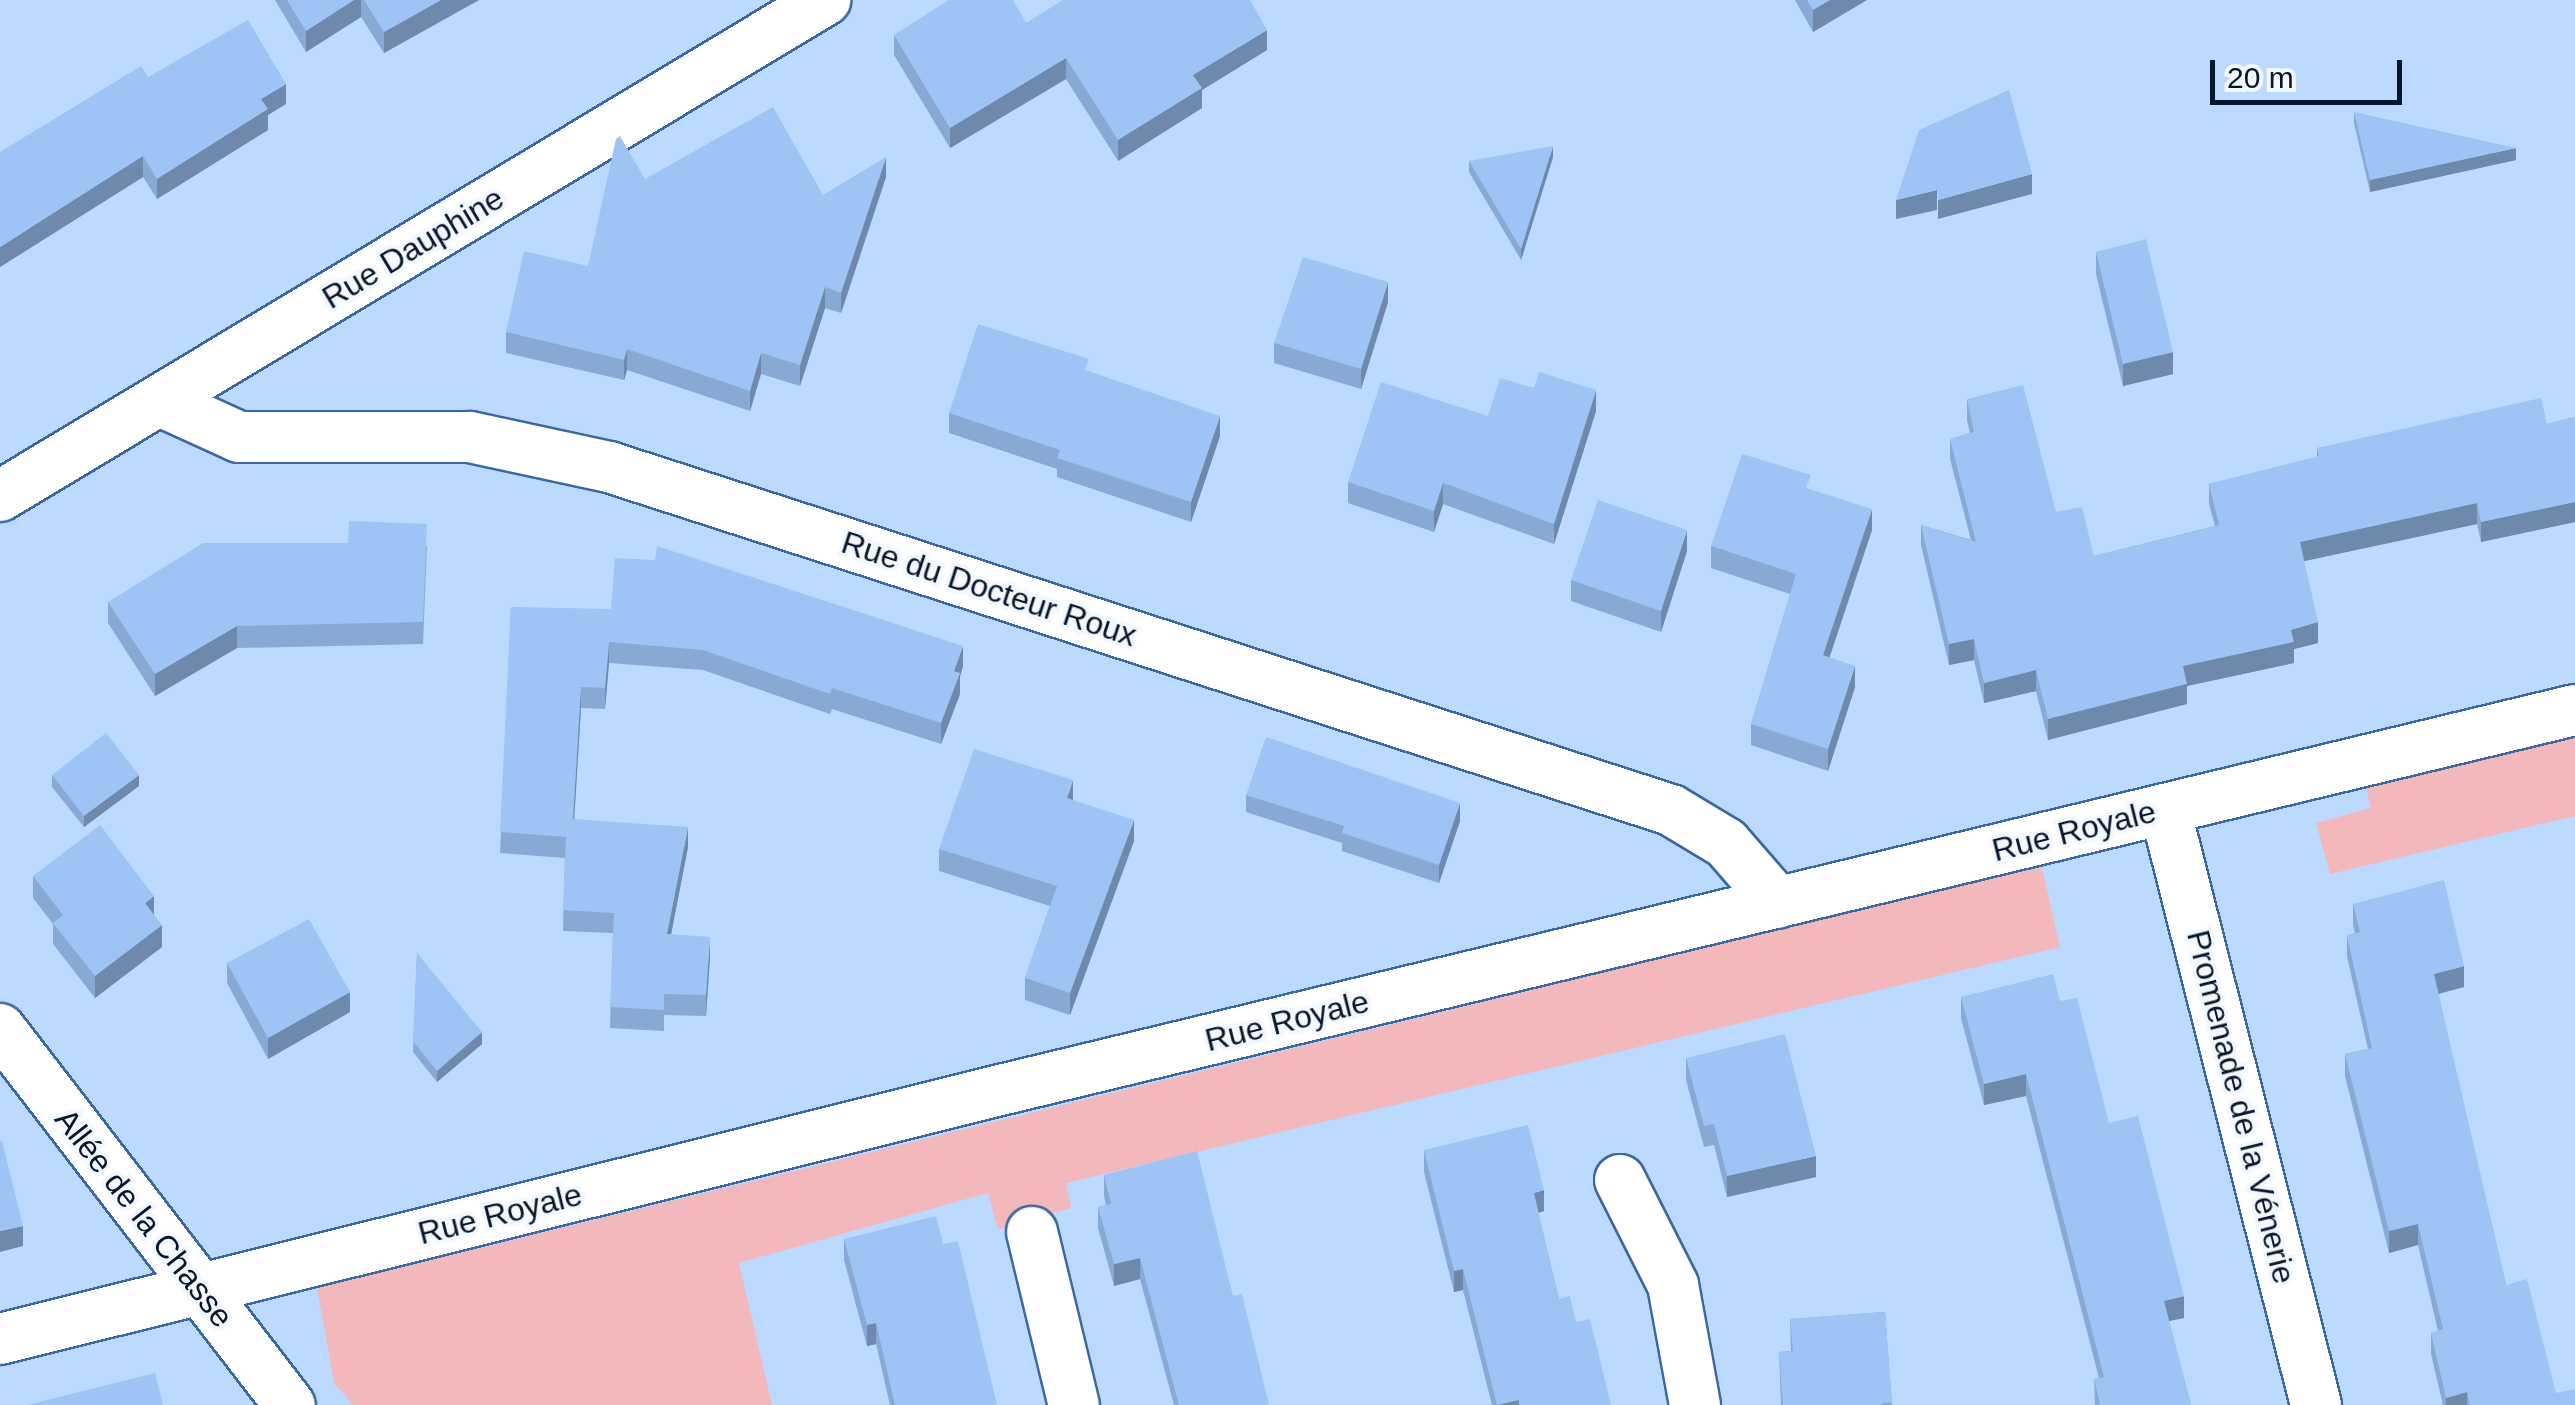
<!DOCTYPE html>
<html>
<head>
<meta charset="utf-8">
<style>
	body { margin:0 }
	#map { position:relative; width:2575px; height:1405px; overflow:hidden; background:#bcd9ff; font-family:Arial,sans-serif }
	div>[style] { position:absolute }
	.green>* { inset:0; background:#f3b8bb }
	.roads { filter:drop-shadow(2px 0 #3b689f) drop-shadow(-2px 0 #3b689f) drop-shadow(0 2px #3b689f) drop-shadow(0 -2px #3b689f) }
	.minor>* { height:50px; margin:-25px; padding:0 25px; transform-origin:25px; border-radius:25px; background:#fff }
	.wall>* { inset:0; background:#87a9d3 }
	.shaded-wall>* { inset:0; background:#6e89ac }
	.building>* { inset:0; background:#9dc4f5 }
	span { translate:-50% -50%; white-space:nowrap; text-align:center; line-height:1.15; -webkit-text-stroke:8px #f3f8ff; paint-order:stroke }
	.street-label { font-size:32px; color:#05162c }
	.scale { position:absolute; left:2210px; top:60px; width:192px; height:45px; box-sizing:border-box; border:5px solid #05162c; border-top:0; padding-left:12px; font-size:30px; line-height:35px; white-space:nowrap; color:#05162c; -webkit-text-stroke:8px #f3f8ff; paint-order:stroke }
</style>
</head>
<body>
<div id="map">
	<div class="green">
		<i style="clip-path:polygon(2575px 736px,2575px 816px,2330px 874px,2316px 823px,2371px 808px,2366px 787px)"></i>
		<i style="clip-path:polygon(2042px 868px,2060px 947px,1066px 1183px,1071px 1208px,998px 1230px,988px 1193px,739px 1263px,772px 1405px,353px 1405px,334px 1383px,317px 1288px,1724px 943px,1779px 919px)"></i>
	</div>
	<div class="roads">
		<div class="minor">
			<i style="left:160px;top:401px;width:87px;rotate:24.5deg"></i>
			<i style="left:239px;top:437px;width:231px"></i>
			<i style="left:470px;top:437px;width:142px;rotate:12.2deg"></i>
			<i style="left:609px;top:467px;width:1116px;rotate:17.9deg"></i>
			<i style="left:1671px;top:810px;width:64px;rotate:31deg"></i>
			<i style="left:1726px;top:843px;width:79px;rotate:49.1deg"></i>
			<i style="left:0;top:496px;width:963px;rotate:-31.01deg"></i>
			<i style="left:2165px;top:809px;width:615px;rotate:75.78deg"></i>
			<i style="left:0;top:1029px;width:475px;rotate:52.4deg"></i>
			<i style="left:1620px;top:1180px;width:118px;rotate:63.2deg"></i>
			<i style="left:1673px;top:1285px;width:122px;rotate:79.6deg"></i>
			<i style="left:1032px;top:1232px;width:178px;rotate:76.4deg"></i>
			<i style="left:0;top:1339px;width:1022px;rotate:-13.98deg"></i>
			<i style="left:992px;top:1092px;width:1628px;rotate:-13.57deg"></i>
		</div>
	</div>
	<div class="wall">
		<i style="clip-path:polygon(275px 0,479px 0,384px 53px,361px 17px,306px 52px)"></i>
		<i style="clip-path:polygon(1795px 0,1867px 0,1813px 32px)"></i>
		<i style="clip-path:polygon(1026px 23px,1267px 50px,1202px 90px,1202px 108px,1118px 161px,1066px 79px,950px 148px,894px 55px,894px 35px)"></i>
		<i style="clip-path:polygon(148px 77px,286px 104px,268px 115px,268px 130px,157px 199px,143px 177px,0 267px)"></i>
		<i style="clip-path:polygon(2354px 112px,2516px 160px,2370px 192px,2354px 123px)"></i>
		<i style="clip-path:polygon(1553px 157px,1521px 260px,1469px 172px,1469px 161px)"></i>
		<i style="clip-path:polygon(886px 177px,841px 313px,825px 308px,800px 386px,761px 374px,750px 411px,627px 370px,624px 380px,506px 353px,506px 332px,588px 266px,645px 179px,823px 195px)"></i>
		<i style="clip-path:polygon(2096px 252px,2173px 374px,2123px 386px,2096px 274px)"></i>
		<i style="clip-path:polygon(1388px 302px,1361px 389px,1274px 363px,1274px 343px)"></i>
		<i style="clip-path:polygon(1089px 372px,1220px 436px,1191px 522px,1057px 477px,1057px 469px,949px 433px,949px 413px)"></i>
		<i style="clip-path:polygon(1967px 399px,2056px 512px,2094px 556px,2215px 526px,2209px 504px,2209px 484px,2317px 457px,2317px 448px,2547px 424px,2575px 417px,2575px 522px,2481px 542px,2477px 524px,2304px 561px,2318px 643px,2294px 649px,2294px 663px,2187px 686px,2187px 704px,2048px 740px,2036px 691px,1984px 703px,1974px 660px,1949px 665px,1921px 545px,1921px 525px,1971px 540px,1950px 459px,1950px 439px,1970px 433px,1967px 420px)"></i>
		<i style="clip-path:polygon(1596px 411px,1554px 544px,1443px 504px,1434px 532px,1348px 503px,1348px 482px,1488px 416px)"></i>
		<i style="clip-path:polygon(1811px 490px,1872px 530px,1829px 657px,1855px 687px,1828px 771px,1751px 745px,1751px 724px,1790px 594px,1711px 568px,1711px 546px)"></i>
		<i style="clip-path:polygon(427px 546px,423px 644px,237px 648px,155px 696px,108px 623px,108px 602px)"></i>
		<i style="clip-path:polygon(1687px 551px,1661px 632px,1571px 601px,1571px 580px)"></i>
		<i style="clip-path:polygon(511px 607px,963px 666px,960px 676px,960px 694px,941px 744px,832px 709px,830px 714px,703px 670px,609px 663px,605px 709px,581px 708px,574px 819px,688px 847px,671px 935px,710px 957px,706px 1016px,664px 1015px,664px 1031px,610px 1028px,613px 933px,563px 931px,565px 858px,500px 853px)"></i>
		<i style="clip-path:polygon(52px 775px,139px 786px,84px 827px,52px 787px)"></i>
		<i style="clip-path:polygon(1246px 795px,1460px 821px,1439px 883px,1342px 851px,1342px 843px,1246px 812px)"></i>
		<i style="clip-path:polygon(1073px 800px,1134px 841px,1070px 1015px,1025px 1000px,1025px 978px,1050px 906px,939px 871px,939px 849px)"></i>
		<i style="clip-path:polygon(33px 876px,154px 914px,162px 947px,95px 998px,53px 944px,53px 924px,33px 898px)"></i>
		<i style="clip-path:polygon(2353px 904px,2464px 987px,2438px 994px,2506px 1285px,2556px 1393px,2575px 1405px,2443px 1405px,2431px 1354px,2431px 1333px,2438px 1331px,2418px 1245px,2389px 1253px,2345px 1076px,2345px 1054px,2368px 1049px,2347px 957px,2347px 936px,2355px 933px,2353px 925px)"></i>
		<i style="clip-path:polygon(417px 953px,482px 1044px,437px 1082px,413px 1052px)"></i>
		<i style="clip-path:polygon(227px 963px,350px 1012px,268px 1059px,227px 983px)"></i>
		<i style="clip-path:polygon(1961px 997px,2060px 1001px,2184px 1318px,2169px 1321px,2191px 1405px,2095px 1405px,2094px 1379px,2099px 1378px,2026px 1096px,1984px 1105px,1961px 1018px)"></i>
		<i style="clip-path:polygon(1686px 1058px,1816px 1177px,1727px 1197px,1714px 1145px,1704px 1147px,1686px 1080px)"></i>
		<i style="clip-path:polygon(1424px 1150px,1544px 1211px,1538px 1213px,1559px 1299px,1576px 1322px,1611px 1405px,1492px 1405px,1463px 1290px,1454px 1292px,1424px 1172px)"></i>
		<i style="clip-path:polygon(1104px 1175px,1233px 1296px,1269px 1405px,1174px 1405px,1140px 1279px,1114px 1286px,1098px 1228px,1098px 1207px,1106px 1205px,1104px 1196px)"></i>
		<i style="clip-path:polygon(844px 1239px,943px 1244px,997px 1405px,890px 1405px,876px 1344px,867px 1346px,844px 1260px)"></i>
		<i style="clip-path:polygon(1885px 1312px,1892px 1405px,1781px 1405px,1779px 1352px,1791px 1351px,1790px 1319px)"></i>
	</div>
	<div class="shaded-wall">
		<i style="clip-path:polygon(354px 0,361px 0,361px 17px,306px 52px,306px 31px)"></i>
		<i style="clip-path:polygon(441px 0,479px 0,384px 53px,384px 32px)"></i>
		<i style="clip-path:polygon(1830px 0,1867px 0,1813px 32px,1813px 10px)"></i>
		<i style="clip-path:polygon(1267px 30px,1267px 50px,1202px 90px,1202px 108px,1118px 161px,1118px 140px,1193px 75px)"></i>
		<i style="clip-path:polygon(1066px 58px,1066px 79px,950px 148px,950px 128px)"></i>
		<i style="clip-path:polygon(286px 84px,286px 104px,268px 115px,268px 130px,157px 199px,157px 179px,261px 99px)"></i>
		<i style="clip-path:polygon(1553px 146px,1553px 157px,1521px 260px,1521px 249px)"></i>
		<i style="clip-path:polygon(2516px 148px,2516px 160px,2370px 192px,2370px 180px)"></i>
		<i style="clip-path:polygon(143px 156px,143px 177px,0 267px,0 247px)"></i>
		<i style="clip-path:polygon(886px 157px,886px 177px,841px 313px,841px 293px)"></i>
		<i style="clip-path:polygon(2032px 174px,2032px 194px,1938px 219px,1938px 200px)"></i>
		<i style="clip-path:polygon(1937px 190px,1937px 210px,1896px 219px,1896px 200px)"></i>
		<i style="clip-path:polygon(1388px 282px,1388px 302px,1361px 389px,1361px 369px)"></i>
		<i style="clip-path:polygon(825px 287px,825px 308px,800px 386px,800px 365px)"></i>
		<i style="clip-path:polygon(627px 349px,627px 370px,624px 380px,624px 360px)"></i>
		<i style="clip-path:polygon(2173px 352px,2173px 374px,2123px 386px,2123px 364px)"></i>
		<i style="clip-path:polygon(761px 353px,761px 374px,750px 411px,750px 391px)"></i>
		<i style="clip-path:polygon(1596px 390px,1596px 411px,1554px 544px,1554px 524px)"></i>
		<i style="clip-path:polygon(1220px 416px,1220px 436px,1191px 522px,1191px 502px)"></i>
		<i style="clip-path:polygon(1443px 483px,1443px 504px,1434px 532px,1434px 511px)"></i>
		<i style="clip-path:polygon(2575px 502px,2575px 522px,2481px 542px,2481px 522px)"></i>
		<i style="clip-path:polygon(2477px 503px,2477px 524px,2300px 562px,2300px 542px)"></i>
		<i style="clip-path:polygon(1872px 509px,1872px 530px,1823px 677px,1823px 655px)"></i>
		<i style="clip-path:polygon(1687px 530px,1687px 551px,1661px 632px,1661px 611px)"></i>
		<i style="clip-path:polygon(2318px 622px,2318px 643px,2294px 649px,2294px 663px,2187px 686px,2187px 704px,2048px 740px,2048px 719px,2183px 666px,2291px 630px)"></i>
		<i style="clip-path:polygon(237px 626px,237px 648px,155px 696px,155px 674px)"></i>
		<i style="clip-path:polygon(1974px 639px,1974px 660px,1949px 665px,1949px 644px)"></i>
		<i style="clip-path:polygon(609px 642px,609px 663px,605px 709px,605px 688px)"></i>
		<i style="clip-path:polygon(963px 646px,963px 666px,960px 676px,960px 694px,941px 744px,941px 723px,954px 671px)"></i>
		<i style="clip-path:polygon(1855px 666px,1855px 687px,1828px 771px,1828px 749px)"></i>
		<i style="clip-path:polygon(2036px 670px,2036px 691px,1984px 703px,1984px 683px)"></i>
		<i style="clip-path:polygon(581px 687px,581px 708px,573px 839px,573px 819px)"></i>
		<i style="clip-path:polygon(139px 775px,139px 786px,84px 827px,84px 816px)"></i>
		<i style="clip-path:polygon(1073px 780px,1073px 802px,1067px 798px)"></i>
		<i style="clip-path:polygon(1460px 803px,1460px 821px,1439px 883px,1439px 865px)"></i>
		<i style="clip-path:polygon(1134px 820px,1134px 841px,1070px 1015px,1070px 993px)"></i>
		<i style="clip-path:polygon(688px 827px,688px 847px,667px 955px,667px 934px)"></i>
		<i style="clip-path:polygon(154px 896px,154px 918px,145px 903px)"></i>
		<i style="clip-path:polygon(162px 925px,162px 947px,95px 998px,95px 976px)"></i>
		<i style="clip-path:polygon(710px 937px,710px 957px,706px 1016px,706px 995px)"></i>
		<i style="clip-path:polygon(2464px 966px,2464px 987px,2434px 995px,2434px 974px)"></i>
		<i style="clip-path:polygon(350px 992px,350px 1012px,268px 1059px,268px 1038px)"></i>
		<i style="clip-path:polygon(482px 1032px,482px 1044px,437px 1082px,437px 1071px)"></i>
		<i style="clip-path:polygon(2026px 1074px,2026px 1096px,1984px 1105px,1984px 1084px)"></i>
		<i style="clip-path:polygon(1816px 1156px,1816px 1177px,1727px 1197px,1727px 1176px)"></i>
		<i style="clip-path:polygon(1544px 1190px,1544px 1211px,1534px 1214px,1534px 1193px)"></i>
		<i style="clip-path:polygon(2418px 1224px,2418px 1245px,2389px 1253px,2389px 1231px)"></i>
		<i style="clip-path:polygon(23px 1226px,23px 1246px,0 1252px,0 1231px)"></i>
		<i style="clip-path:polygon(1140px 1258px,1140px 1279px,1114px 1286px,1114px 1264px)"></i>
		<i style="clip-path:polygon(1463px 1269px,1463px 1290px,1454px 1292px,1454px 1271px)"></i>
		<i style="clip-path:polygon(2184px 1296px,2184px 1318px,2164px 1322px,2164px 1301px)"></i>
		<i style="clip-path:polygon(876px 1323px,876px 1344px,867px 1346px,867px 1325px)"></i>
		<i style="clip-path:polygon(2467px 1392px,2467px 1405px,2446px 1405px,2446px 1398px)"></i>
		<i style="clip-path:polygon(1519px 1400px,1519px 1405px,1497px 1405px)"></i>
	</div>
	<div class="building">
		<i style="clip-path:polygon(287px 0,354px 0,306px 31px)"></i>
		<i style="clip-path:polygon(364px 0,441px 0,384px 32px)"></i>
		<i style="clip-path:polygon(949px 0,1013px 0,1026px 23px,1063px 0,1250px 0,1267px 30px,1193px 75px,1202px 88px,1118px 140px,1066px 58px,950px 128px,894px 35px)"></i>
		<i style="clip-path:polygon(1807px 0,1830px 0,1813px 10px)"></i>
		<i style="clip-path:polygon(248px 20px,286px 84px,261px 99px,268px 109px,157px 179px,143px 156px,0 247px,0 152px,141px 66px,148px 77px)"></i>
		<i style="clip-path:polygon(2009px 90px,2032px 174px,1938px 200px,1937px 190px,1896px 200px,1919px 130px)"></i>
		<i style="clip-path:polygon(773px 107px,823px 195px,886px 157px,841px 293px,825px 287px,800px 365px,761px 353px,750px 391px,627px 349px,624px 360px,506px 332px,524px 251px,588px 266px,616px 139px,620px 136px,645px 179px)"></i>
		<i style="clip-path:polygon(2354px 112px,2516px 148px,2370px 180px)"></i>
		<i style="clip-path:polygon(1553px 146px,1521px 249px,1469px 161px)"></i>
		<i style="clip-path:polygon(2146px 239px,2173px 352px,2123px 364px,2096px 252px)"></i>
		<i style="clip-path:polygon(1303px 257px,1388px 282px,1361px 369px,1274px 343px)"></i>
		<i style="clip-path:polygon(978px 324px,1089px 359px,1085px 370px,1220px 416px,1191px 502px,1057px 458px,1060px 450px,949px 413px)"></i>
		<i style="clip-path:polygon(1539px 372px,1596px 390px,1554px 524px,1443px 483px,1434px 511px,1348px 482px,1381px 382px,1488px 416px,1500px 378px,1534px 388px)"></i>
		<i style="clip-path:polygon(2023px 385px,2056px 512px,2082px 507px,2094px 556px,2219px 525px,2209px 484px,2319px 456px,2317px 448px,2541px 398px,2547px 424px,2575px 417px,2575px 502px,2481px 522px,2477px 503px,2300px 542px,2318px 622px,2291px 630px,2294px 642px,2183px 666px,2187px 684px,2048px 719px,2036px 670px,1984px 683px,1974px 639px,1949px 644px,1921px 525px,1976px 542px,1950px 439px,1974px 432px,1967px 399px)"></i>
		<i style="clip-path:polygon(1742px 454px,1811px 475px,1806px 488px,1872px 509px,1823px 655px,1855px 666px,1828px 749px,1751px 724px,1796px 574px,1711px 546px)"></i>
		<i style="clip-path:polygon(1598px 500px,1687px 530px,1661px 611px,1571px 580px)"></i>
		<i style="clip-path:polygon(349px 521px,427px 524px,423px 622px,237px 626px,155px 674px,108px 602px,203px 543px,348px 543px)"></i>
		<i style="clip-path:polygon(657px 546px,963px 646px,954px 671px,960px 673px,941px 723px,832px 688px,830px 694px,703px 650px,609px 642px,605px 688px,581px 687px,573px 819px,688px 827px,667px 934px,710px 937px,706px 995px,664px 994px,664px 1010px,610px 1007px,614px 913px,563px 910px,566px 837px,500px 832px,511px 607px,611px 609px,615px 558px,655px 560px)"></i>
		<i style="clip-path:polygon(106px 733px,139px 775px,84px 816px,52px 775px)"></i>
		<i style="clip-path:polygon(1266px 737px,1460px 803px,1439px 865px,1342px 833px,1344px 826px,1246px 795px)"></i>
		<i style="clip-path:polygon(974px 749px,1073px 780px,1067px 798px,1134px 820px,1070px 993px,1025px 978px,1057px 886px,939px 849px)"></i>
		<i style="clip-path:polygon(100px 825px,154px 896px,145px 903px,162px 925px,95px 976px,53px 923px,63px 915px,33px 876px)"></i>
		<i style="clip-path:polygon(2444px 880px,2464px 966px,2434px 974px,2506px 1285px,2527px 1279px,2556px 1393px,2575px 1389px,2575px 1405px,2470px 1405px,2467px 1392px,2446px 1398px,2431px 1333px,2443px 1329px,2418px 1224px,2389px 1231px,2345px 1054px,2372px 1048px,2347px 936px,2360px 932px,2353px 904px)"></i>
		<i style="clip-path:polygon(309px 919px,350px 992px,268px 1038px,227px 963px)"></i>
		<i style="clip-path:polygon(417px 953px,482px 1032px,437px 1071px,413px 1041px)"></i>
		<i style="clip-path:polygon(2053px 974px,2060px 1001px,2077px 998px,2109px 1123px,2138px 1116px,2184px 1296px,2164px 1301px,2191px 1405px,2100px 1405px,2094px 1379px,2104px 1377px,2026px 1074px,1984px 1084px,1961px 997px)"></i>
		<i style="clip-path:polygon(1785px 1034px,1816px 1156px,1727px 1176px,1714px 1124px,1704px 1126px,1686px 1058px)"></i>
		<i style="clip-path:polygon(1528px 1125px,1544px 1190px,1534px 1193px,1559px 1299px,1570px 1296px,1576px 1322px,1590px 1319px,1611px 1405px,1519px 1405px,1519px 1400px,1497px 1405px,1463px 1269px,1454px 1271px,1424px 1150px)"></i>
		<i style="clip-path:polygon(2px 1141px,23px 1226px,0 1231px,0 1142px)"></i>
		<i style="clip-path:polygon(1197px 1151px,1233px 1296px,1242px 1294px,1269px 1405px,1179px 1405px,1140px 1258px,1114px 1264px,1098px 1207px,1111px 1204px,1104px 1175px)"></i>
		<i style="clip-path:polygon(936px 1216px,943px 1244px,958px 1241px,997px 1405px,895px 1405px,876px 1323px,867px 1325px,844px 1239px)"></i>
		<i style="clip-path:polygon(1885px 1312px,1892px 1402px,1882px 1403px,1882px 1405px,1783px 1405px,1779px 1352px,1793px 1351px,1790px 1319px)"></i>
		<i style="clip-path:polygon(155px 1373px,163px 1405px,27px 1405px)"></i>
	</div>
	<div class="street-label">
		<span style="left:413px;top:248px;rotate:-31deg">Rue Dauphine</span>
		<span style="left:989px;top:589px;rotate:18deg">Rue du Docteur Roux</span>
		<span style="left:2074px;top:831px;rotate:-14deg">Rue Royale</span>
		<span style="left:1287px;top:1021px;rotate:-14deg">Rue Royale</span>
		<span style="left:2241px;top:1107px;rotate:76deg">Promenade de la Vénerie</span>
		<span style="left:500px;top:1214px;rotate:-14deg">Rue Royale</span>
		<span style="left:144px;top:1218px;rotate:52deg">Allée de la Chasse</span>
	</div>
	<div class="scale">20 m</div>
</div>
</body>
</html>
